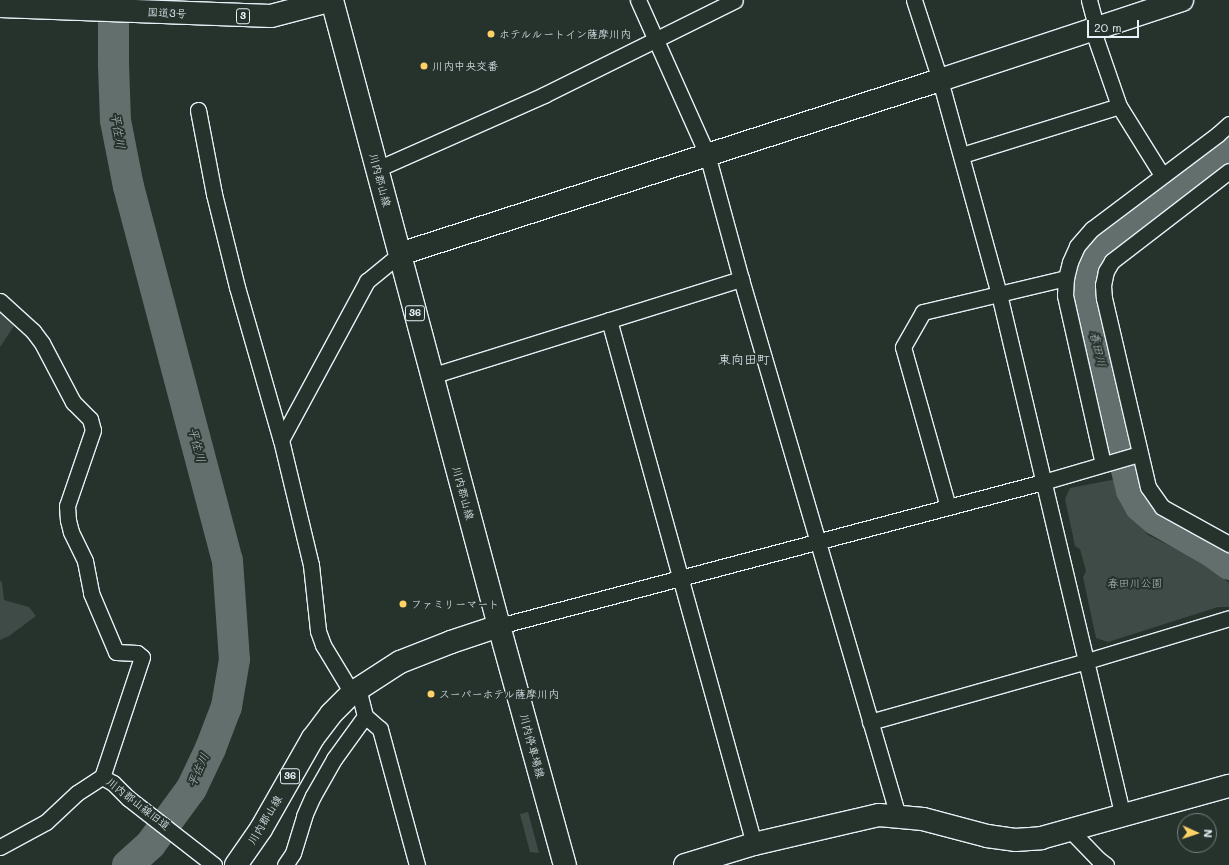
<!DOCTYPE html>
<html>
<head>
<meta charset="utf-8">
<style>
	body { margin:0 }
	#map { position:relative; width:1229px; height:865px; overflow:hidden; background:#26332d; font-family:Mali,"Klee One",sans-serif }
	div>[style] { position:absolute }
	.green>* { inset:0; background:#3e4b47 }
	.river>* { height:31px; margin:-15.5px; padding:0 15.5px; transform-origin:15.5px; border-radius:15.5px; background:#636f6d }
	.roads { filter:drop-shadow(1px 0 #e8f1f8) drop-shadow(-1px 0 #e8f1f8) drop-shadow(0 1px #e8f1f8) drop-shadow(0 -1px #e8f1f8) }
	.street>* { height:15px; margin:-7.5px; padding:0 7.5px; transform-origin:7.5px; border-radius:7.5px; background:#26332d }
	.secondary>* { height:22px; margin:-11px; padding:0 11px; transform-origin:11px; border-radius:11px; background:#26332d }
	.primary>* { height:22px; margin:-11px; padding:0 11px; transform-origin:11px; border-radius:11px; background:#26332d }
	.highway>* { height:22px; margin:-11px; padding:0 11px; transform-origin:11px; border-radius:11px; background:#26332d }
	.dots>* { width:11px; height:11px; translate:-50% -50%; box-sizing:border-box; border:2px solid #26332d; border-radius:50% }
	span { translate:-50% -50%; white-space:nowrap; text-align:center; line-height:1.15; -webkit-text-stroke:4px #26332d; paint-order:stroke }
	.shield-label span { padding:1px 3px; background:#26332d; border:1px solid; border-radius:3px; -webkit-text-stroke-width:0 }
	.shield-label { font-size:10px; color:#e8f1f8; font-weight:700 }
	.street-label { font-size:11px; color:#e8f1f8 }
	.poi-label { font-size:11px; color:#e8f1f8 }
	.left { translate:0 -50%; text-align:left }
	.park-label { font-size:11px; color:#b5bfc3 }
	.water-label { font-size:12px; color:#b3bdc0; font-style:italic }
	.quarter-label { font-size:13px; color:#e8f1f8 }
	.north { position:absolute; left:1177px; top:813px; width:40px; height:40px; box-sizing:border-box; background:#26332d; border:1px solid #747f7e; border-radius:50%; rotate:93deg; font-size:11px; font-weight:700; line-height:16px; text-align:center; color:#e8f1f8 }
	.north::after { content:''; display:block; margin:auto; width:14px; height:18px; background:#ffd166; clip-path:polygon(50% 0,100% 100%,50% 72%,0 100%) }
	.scale { position:absolute; left:1087px; top:20px; width:52px; height:18px; box-sizing:border-box; border:2px solid #e8f1f8; border-top:0; padding-left:5px; font-size:12px; line-height:14px; white-space:nowrap; color:#e8f1f8; -webkit-text-stroke:3px #26332d; paint-order:stroke }
</style>
</head>
<body>
<div id="map">
	<div class="green">
		<i style="clip-path:polygon(0 309px,16px 323px,0 347px)"></i>
		<i style="clip-path:polygon(1117px 479px,1126px 509px,1148px 535px,1212px 567px,1229px 583px,1229px 607px,1218px 607px,1108px 642px,1096px 638px,1083px 577px,1086px 571px,1080px 549px,1075px 546px,1065px 499px,1070px 488px)"></i>
		<i style="clip-path:polygon(0 580px,2px 583px,4px 600px,29px 607px,36px 616px,9px 636px,0 640px)"></i>
		<i style="clip-path:polygon(528px 812px,539px 853px,530px 852px,520px 814px)"></i>
	</div>
	<div class="river">
		<i style="left:113px;top:0;width:64px;rotate:90deg"></i>
		<i style="left:113px;top:64px;width:56px;rotate:88deg"></i>
		<i style="left:115px;top:120px;width:67px;rotate:78.9deg"></i>
		<i style="left:128px;top:186px;width:387px;rotate:75.2deg"></i>
		<i style="left:227px;top:560px;width:99px;rotate:86deg"></i>
		<i style="left:234px;top:659px;width:48px;rotate:99.7deg"></i>
		<i style="left:226px;top:706px;width:45px;rotate:110.9deg"></i>
		<i style="left:210px;top:748px;width:44px;rotate:115.4deg"></i>
		<i style="left:191px;top:788px;width:69px;rotate:126.2deg"></i>
		<i style="left:150px;top:844px;width:31px;rotate:138deg"></i>
		<i style="left:1229px;top:147px;width:33px;rotate:135deg"></i>
		<i style="left:1206px;top:170px;width:139px;rotate:143.2deg"></i>
		<i style="left:1095px;top:253px;width:38px;rotate:105deg"></i>
		<i style="left:1085px;top:290px;width:36px;rotate:81deg"></i>
		<i style="left:1091px;top:326px;width:169px;rotate:76.3deg"></i>
		<i style="left:1131px;top:490px;width:18px;rotate:61deg"></i>
		<i style="left:1140px;top:506px;width:20px;rotate:41deg"></i>
		<i style="left:1155px;top:519px;width:64px;rotate:29.7deg"></i>
		<i style="left:1211px;top:551px;width:22px;rotate:36deg"></i>
	</div>
	<div class="roads">
		<div class="street">
			<i style="left:638px;top:0;width:169px;rotate:65.9deg"></i>
			<i style="left:707px;top:154px;width:130px;rotate:74.8deg"></i>
			<i style="left:741px;top:279px;width:559px;rotate:73.7deg"></i>
			<i style="left:914px;top:0;width:84px;rotate:72deg"></i>
			<i style="left:940px;top:80px;width:222px;rotate:74.6deg"></i>
			<i style="left:999px;top:294px;width:537px;rotate:76.66deg"></i>
			<i style="left:1089px;top:0;width:30px;rotate:75deg"></i>
			<i style="left:1093px;top:31px;width:79px;rotate:70.9deg"></i>
			<i style="left:1119px;top:106px;width:81px;rotate:58.1deg"></i>
			<i style="left:198px;top:110px;width:86px;rotate:79.2deg"></i>
			<i style="left:214px;top:194px;width:96px;rotate:76.1deg"></i>
			<i style="left:237px;top:287px;width:159px;rotate:74deg"></i>
			<i style="left:281px;top:440px;width:129px;rotate:76.5deg"></i>
			<i style="left:311px;top:565px;width:66px;rotate:83.9deg"></i>
			<i style="left:318px;top:631px;width:15px;rotate:70deg"></i>
			<i style="left:323px;top:645px;width:56px;rotate:58.9deg"></i>
			<i style="left:962px;top:155px;width:164px;rotate:-17.3deg"></i>
			<i style="left:377px;top:169px;width:183px;rotate:-23.9deg"></i>
			<i style="left:544px;top:95px;width:213px;rotate:-26.4deg"></i>
			<i style="left:1229px;top:171px;width:148px;rotate:142.4deg"></i>
			<i style="left:1112px;top:261px;width:12px;rotate:121deg"></i>
			<i style="left:1106px;top:271px;width:14px;rotate:102deg"></i>
			<i style="left:1103px;top:285px;width:13px;rotate:86deg"></i>
			<i style="left:1104px;top:298px;width:194px;rotate:76.9deg"></i>
			<i style="left:1148px;top:487px;width:24px;rotate:55deg"></i>
			<i style="left:1162px;top:507px;width:77px;rotate:28.9deg"></i>
			<i style="left:0;top:301px;width:45px;rotate:42.3deg"></i>
			<i style="left:33px;top:331px;width:15px;rotate:53deg"></i>
			<i style="left:42px;top:343px;width:67px;rotate:62.3deg"></i>
			<i style="left:73px;top:402px;width:24px;rotate:45deg"></i>
			<i style="left:90px;top:419px;width:11px;rotate:75deg"></i>
			<i style="left:93px;top:430px;width:80px;rotate:108.9deg"></i>
			<i style="left:67px;top:506px;width:14px;rotate:86deg"></i>
			<i style="left:68px;top:520px;width:12px;rotate:76deg"></i>
			<i style="left:71px;top:532px;width:32px;rotate:64deg"></i>
			<i style="left:85px;top:561px;width:33px;rotate:79deg"></i>
			<i style="left:91px;top:593px;width:64px;rotate:67deg"></i>
			<i style="left:116px;top:652px;width:21px;rotate:3deg"></i>
			<i style="left:137px;top:653px;width:6px;rotate:39deg"></i>
			<i style="left:142px;top:657px;width:126px;rotate:108.4deg"></i>
			<i style="left:609px;top:320px;width:544px;rotate:74.53deg"></i>
			<i style="left:431px;top:376px;width:325px;rotate:-17.4deg"></i>
			<i style="left:281px;top:440px;width:181px;rotate:-61.6deg"></i>
			<i style="left:367px;top:281px;width:43px;rotate:-39.3deg"></i>
			<i style="left:1103px;top:464px;width:173px;rotate:-102.7deg"></i>
			<i style="left:1065px;top:295px;width:17px;rotate:-87deg"></i>
			<i style="left:1066px;top:278px;width:16px;rotate:-76deg"></i>
			<i style="left:1070px;top:262px;width:17px;rotate:-66deg"></i>
			<i style="left:1077px;top:246px;width:23px;rotate:-49deg"></i>
			<i style="left:1092px;top:229px;width:158px;rotate:-37deg"></i>
			<i style="left:1218px;top:134px;width:15px;rotate:-42deg"></i>
			<i style="left:948px;top:507px;width:166px;rotate:-105.7deg"></i>
			<i style="left:903px;top:347px;width:40px;rotate:-60.3deg"></i>
			<i style="left:923px;top:312px;width:147px;rotate:-13.4deg"></i>
			<i style="left:499px;top:626px;width:563px;rotate:-14.83deg"></i>
			<i style="left:1043px;top:482px;width:100px;rotate:-16.3deg"></i>
			<i style="left:358px;top:688px;width:29px;rotate:76deg"></i>
			<i style="left:365px;top:716px;width:20px;rotate:41deg"></i>
			<i style="left:380px;top:729px;width:141px;rotate:74.8deg"></i>
			<i style="left:870px;top:722px;width:225px;rotate:-15.7deg"></i>
			<i style="left:1087px;top:661px;width:148px;rotate:-16.8deg"></i>
			<i style="left:102px;top:777px;width:13px;rotate:29deg"></i>
			<i style="left:113px;top:783px;width:21px;rotate:45deg"></i>
			<i style="left:128px;top:798px;width:109px;rotate:37.9deg"></i>
			<i style="left:1071px;top:831px;width:39px;rotate:46deg"></i>
			<i style="left:1098px;top:859px;width:10px;rotate:37deg"></i>
			<i style="left:0;top:847px;width:52px;rotate:-28.5deg"></i>
			<i style="left:46px;top:822px;width:42px;rotate:-43.1deg"></i>
			<i style="left:77px;top:793px;width:30px;rotate:-33deg"></i>
			<i style="left:285px;top:865px;width:14px;rotate:-56deg"></i>
			<i style="left:293px;top:853px;width:39px;rotate:-73deg"></i>
			<i style="left:304px;top:816px;width:22px;rotate:-66deg"></i>
			<i style="left:313px;top:796px;width:43px;rotate:-60.4deg"></i>
			<i style="left:334px;top:759px;width:53px;rotate:-54.2deg"></i>
		</div>
		<div class="secondary">
			<i style="left:400px;top:254px;width:567px;rotate:-17.86deg"></i>
			<i style="left:940px;top:80px;width:255px;rotate:-18.3deg"></i>
			<i style="left:499px;top:626px;width:248px;rotate:74.6deg"></i>
			<i style="left:685px;top:865px;width:72px;rotate:-16.9deg"></i>
			<i style="left:754px;top:844px;width:128px;rotate:-13.1deg"></i>
			<i style="left:879px;top:815px;width:44px;rotate:5.2deg"></i>
			<i style="left:923px;top:819px;width:66px;rotate:14.9deg"></i>
			<i style="left:987px;top:836px;width:28px;rotate:8deg"></i>
			<i style="left:1015px;top:840px;width:26px;rotate:-4deg"></i>
			<i style="left:1041px;top:838px;width:195px;rotate:-15.5deg"></i>
		</div>
		<div class="primary">
			<i style="left:236px;top:865px;width:44px;rotate:-55.2deg"></i>
			<i style="left:261px;top:829px;width:105px;rotate:-60.3deg"></i>
			<i style="left:313px;top:738px;width:30px;rotate:-53deg"></i>
			<i style="left:331px;top:714px;width:30px;rotate:-45deg"></i>
			<i style="left:352px;top:693px;width:57px;rotate:-32.9deg"></i>
			<i style="left:400px;top:662px;width:55px;rotate:-21.4deg"></i>
			<i style="left:451px;top:642px;width:51px;rotate:-18.4deg"></i>
			<i style="left:499px;top:626px;width:648px;rotate:-104.94deg"></i>
		</div>
		<div class="highway">
			<i style="left:0;top:6px;width:271px;rotate:2.1deg"></i>
			<i style="left:271px;top:16px;width:63px;rotate:-14.7deg"></i>
		</div>
	</div>
	<div class="dots">
		<i style="left:491px;top:34px;background:#ffd166"></i>
		<i style="left:424px;top:66px;background:#ffd166"></i>
		<i style="left:403px;top:604px;background:#ffd166"></i>
		<i style="left:431px;top:694px;background:#ffd166"></i>
	</div>
	<div class="shield-label">
		<span style="left:243px;top:16px">3</span>
		<span style="left:415px;top:313px">36</span>
		<span style="left:290px;top:776px">36</span>
	</div>
	<div class="street-label">
		<span style="left:167px;top:13px;rotate:3deg">国道3号</span>
		<span style="left:380px;top:180px;rotate:75deg">川内郡山線</span>
		<span style="left:463px;top:493px;rotate:75deg">川内郡山線</span>
		<span style="left:532px;top:746px;rotate:75deg">川内停車場線</span>
		<span style="left:138px;top:804px;rotate:38deg">川内郡山線旧道</span>
		<span style="left:265px;top:820px;rotate:-59deg">川内郡山線</span>
	</div>
	<div class="poi-label">
		<span class="left" style="left:499px;top:34px">ホテルルートイン薩摩川内</span>
		<span class="left" style="left:432px;top:66px">川内中央交番</span>
		<span class="left" style="left:411px;top:604px">ファミリーマート</span>
		<span class="left" style="left:439px;top:694px">スーパーホテル薩摩川内</span>
	</div>
	<div class="park-label">
		<span style="left:1135px;top:583px">春田川公園</span>
	</div>
	<div class="water-label">
		<span style="left:118px;top:131px;rotate:81deg">平佐川</span>
		<span style="left:1098px;top:349px;rotate:77deg">春田川</span>
		<span style="left:197px;top:445px;rotate:75deg">平佐川</span>
		<span style="left:198px;top:770px;rotate:-66deg">平佐川</span>
	</div>
	<div class="quarter-label">
		<span style="left:744px;top:359px">東向田町</span>
	</div>
	<div class="north">N</div>
	<div class="scale">20 m</div>
</div>
</body>
</html>
